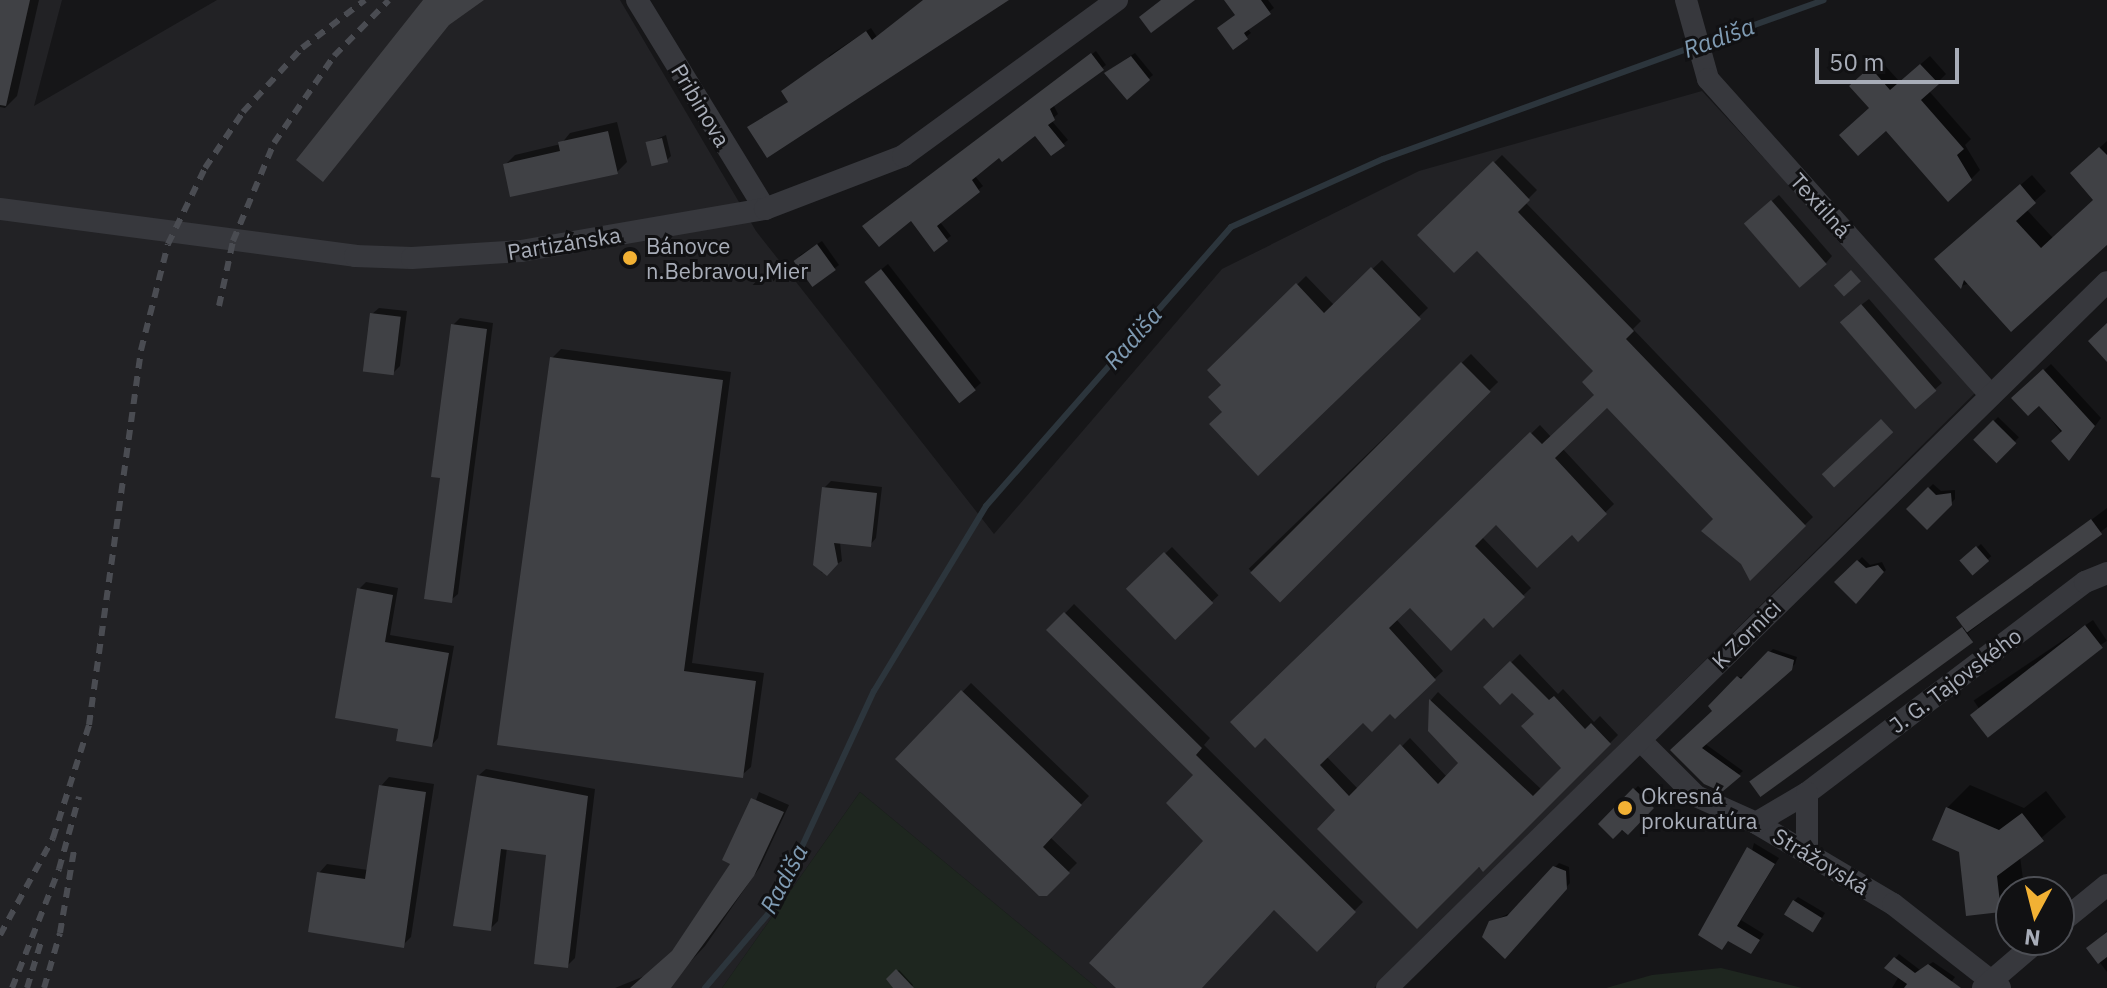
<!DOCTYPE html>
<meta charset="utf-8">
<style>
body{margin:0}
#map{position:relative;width:2107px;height:988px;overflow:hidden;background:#161618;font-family:"IBM Plex Sans",sans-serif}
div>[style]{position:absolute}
.built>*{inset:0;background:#222225}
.green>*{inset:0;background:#1e261f}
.shadow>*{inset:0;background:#0007;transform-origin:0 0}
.stream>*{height:6px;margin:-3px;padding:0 3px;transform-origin:3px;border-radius:3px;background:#2c353c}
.building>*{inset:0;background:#404145;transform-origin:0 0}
.minor>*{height:22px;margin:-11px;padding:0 11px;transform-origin:11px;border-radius:11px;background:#37383d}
.rail>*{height:6px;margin-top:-3px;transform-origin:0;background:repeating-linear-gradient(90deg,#4a4c52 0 10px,transparent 0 18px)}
.dots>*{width:22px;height:22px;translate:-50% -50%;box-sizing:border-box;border:4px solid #111113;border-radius:50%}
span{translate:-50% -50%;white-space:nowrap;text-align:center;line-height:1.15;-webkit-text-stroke:6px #111113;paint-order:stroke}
.street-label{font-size:22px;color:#a8adb8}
.poi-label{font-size:22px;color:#a8adb8}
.left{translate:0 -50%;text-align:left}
.water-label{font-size:24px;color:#7f9bb3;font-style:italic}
.north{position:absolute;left:1995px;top:876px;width:80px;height:80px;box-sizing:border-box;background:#111113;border:2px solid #4d4f55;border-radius:50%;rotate:187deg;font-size:22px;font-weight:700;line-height:32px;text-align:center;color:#a8adb8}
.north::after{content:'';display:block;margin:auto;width:28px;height:36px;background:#f2b134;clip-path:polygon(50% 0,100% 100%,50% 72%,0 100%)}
.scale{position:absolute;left:1815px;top:48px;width:144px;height:36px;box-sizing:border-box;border:4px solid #a8adb8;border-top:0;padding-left:10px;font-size:24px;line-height:28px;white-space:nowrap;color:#a8adb8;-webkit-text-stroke:6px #111113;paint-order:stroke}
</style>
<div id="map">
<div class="built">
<i style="clip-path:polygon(0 0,62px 0,34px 106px,217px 0,620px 0,756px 231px,994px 534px,1222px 269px,1419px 171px,1702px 91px,1978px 390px,1374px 988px,1097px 988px,860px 792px,722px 988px,0 988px)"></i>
</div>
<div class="green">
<i style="clip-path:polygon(860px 792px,1097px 988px,722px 988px)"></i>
<i style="clip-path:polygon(1721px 968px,1802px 988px,1606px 988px,1652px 975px)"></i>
</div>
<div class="shadow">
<i style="clip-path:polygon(0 0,39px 0,17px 96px,5px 108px,0 107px)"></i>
<i style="clip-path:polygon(924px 0,1005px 0,768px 156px,755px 123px,790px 101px,830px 55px,871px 28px,877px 37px)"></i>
<i style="clip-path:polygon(1227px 0,1268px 0,1274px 8px,1247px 28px,1251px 33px,1233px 47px,1237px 14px)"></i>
<i style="clip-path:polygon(1096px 51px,1106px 65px,1053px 104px,1058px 114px,1051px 120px,1068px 140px,1051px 154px,1036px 134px,999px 156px,975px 176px,983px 186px,940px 222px,951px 236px,947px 239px,911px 218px,869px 222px)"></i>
<i style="clip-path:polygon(1135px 53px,1153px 75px,1127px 97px,1111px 69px)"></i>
<i style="clip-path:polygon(1930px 56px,1946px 74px,1929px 91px,1971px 139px,1965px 145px,1980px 170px,1971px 179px,1871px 108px,1861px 77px,1880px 60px,1900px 82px)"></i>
<i style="clip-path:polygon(617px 122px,627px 162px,617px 172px,505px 165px,515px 155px,561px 144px,570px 133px)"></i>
<i style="clip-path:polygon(666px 135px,671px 156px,667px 160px,647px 143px)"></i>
<i style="clip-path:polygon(2107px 141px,2107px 242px,1961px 286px,1948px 248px,2032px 175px,2046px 191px,2026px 209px,2053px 238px,2095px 200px,2084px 162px)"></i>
<i style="clip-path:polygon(1502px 155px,1537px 190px,1525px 202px,1641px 321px,1633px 329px,1813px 517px,1750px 578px,1716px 519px,1607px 405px,1562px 448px,1614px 504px,1578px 539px,1572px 532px,1496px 522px,1481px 536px,1531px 588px,1493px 625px,1484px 615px,1410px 605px,1396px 619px,1443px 671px,1395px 716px,1390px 711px,1363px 720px,1326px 756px,1359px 790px,1410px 738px,1447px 777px,1461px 763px,1430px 730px,1431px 700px,1438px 692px,1542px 790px,1564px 768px,1537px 714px,1512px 690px,1486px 687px,1520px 654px,1558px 694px,1563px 689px,1594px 722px,1600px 716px,1618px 735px,1484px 870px,1338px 810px,1265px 735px,1233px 722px,1540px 425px,1552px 438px,1596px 394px,1596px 371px,1477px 248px,1420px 235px)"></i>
<i style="clip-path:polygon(1779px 195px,1832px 256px,1826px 263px,1753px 217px)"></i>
<i style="clip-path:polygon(822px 241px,839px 265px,813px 284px,799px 256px)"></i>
<i style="clip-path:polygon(1382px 260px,1428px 308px,1258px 473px,1225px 411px,1223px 385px,1210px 370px,1306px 276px,1334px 305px)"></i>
<i style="clip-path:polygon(888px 264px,981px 383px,959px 402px,873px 276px)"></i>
<i style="clip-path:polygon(1869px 299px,1942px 383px,1915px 407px,1848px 315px)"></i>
<i style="clip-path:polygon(379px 308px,407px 311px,400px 366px,393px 373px,372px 314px)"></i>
<i style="clip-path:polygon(460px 318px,493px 323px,458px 594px,451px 600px,442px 476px,453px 325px)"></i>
<i style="clip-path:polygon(561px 349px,731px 372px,692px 663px,764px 673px,751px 767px,742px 775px,500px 743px,552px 358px)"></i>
<i style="left:1471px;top:354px;width:39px;height:309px;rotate:46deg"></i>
<i style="clip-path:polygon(2051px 364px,2101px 418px,2076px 452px,2039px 404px,2014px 398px)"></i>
<i style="left:1998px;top:417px;width:29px;height:32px;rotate:44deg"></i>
<i style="clip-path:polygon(831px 481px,882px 487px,876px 538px,870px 545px,840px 542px,842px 561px,822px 573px,815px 564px,824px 488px)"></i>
<i style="clip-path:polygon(1933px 484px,1941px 491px,1955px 490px,1955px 499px,1927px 528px,1908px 509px)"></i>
<i style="clip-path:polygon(2107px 508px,2107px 527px,1968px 633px,1972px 641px,1757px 785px,1964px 627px,1961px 618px)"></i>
<i style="left:1981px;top:544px;width:16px;height:25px;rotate:50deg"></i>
<i style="left:1172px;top:547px;width:67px;height:60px;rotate:46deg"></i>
<i style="clip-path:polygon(1862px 557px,1870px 565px,1882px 562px,1886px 570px,1856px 601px,1837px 582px)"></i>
<i style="clip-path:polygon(366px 582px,398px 588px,390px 635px,454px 646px,438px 738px,432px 745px,400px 727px,359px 589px)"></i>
<i style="clip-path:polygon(1074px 604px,1210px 738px,1204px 745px,1363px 902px,1317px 949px,1275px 908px,1200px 988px,1136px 988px,1206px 841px,1196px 775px,1049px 630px)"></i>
<i style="left:2093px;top:620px;width:25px;height:144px;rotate:56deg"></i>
<i style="clip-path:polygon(1773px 649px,1797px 657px,1795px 664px,1704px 743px,1743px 771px,1722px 790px,1673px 750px,1715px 711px,1739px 677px,1745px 677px)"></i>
<i style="clip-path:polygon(971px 683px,1089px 796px,1050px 837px,1077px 863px,1046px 894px,898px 759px)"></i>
<i style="clip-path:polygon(486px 769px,595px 789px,575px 958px,567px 966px,548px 853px,507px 848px,498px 921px,490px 929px,478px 776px)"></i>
<i style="clip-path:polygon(389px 777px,434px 784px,411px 937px,403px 945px,319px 873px,327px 864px,368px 870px,381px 786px)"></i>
<i style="clip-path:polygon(1970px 785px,2024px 808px,2046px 791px,2066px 817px,2020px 856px,2024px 887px,2011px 892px,2001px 910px,1961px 850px,1947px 808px)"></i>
<i style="clip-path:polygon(1638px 786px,1656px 803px,1628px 833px,1600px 824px)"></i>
<i style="clip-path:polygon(759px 792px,789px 805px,760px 867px,705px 946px,666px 988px,615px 988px,647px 975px,674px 950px,733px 863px)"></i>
<i style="clip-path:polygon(1754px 843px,1779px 858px,1741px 920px,1764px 934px,1751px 952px,1729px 939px)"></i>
<i style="clip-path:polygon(1559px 863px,1569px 867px,1570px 883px,1505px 956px,1491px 922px,1512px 912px)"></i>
<i style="clip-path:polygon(1798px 897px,1825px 913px,1817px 926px,1794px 901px)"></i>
<i style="clip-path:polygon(2107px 931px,2107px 972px,2089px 948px)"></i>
<i style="clip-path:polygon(1899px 954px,1920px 970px,1933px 962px,1955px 977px,1947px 988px,1892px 988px,1898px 978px,1886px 969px)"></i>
<i style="clip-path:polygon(899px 970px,913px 985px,910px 988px,896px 988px,888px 979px)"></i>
</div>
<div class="stream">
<i style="left:1704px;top:43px;width:127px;rotate:-19.7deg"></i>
<i style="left:705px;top:988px;width:106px;rotate:-49.6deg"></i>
<i style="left:774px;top:907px;width:238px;rotate:-65.2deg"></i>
<i style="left:874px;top:691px;width:216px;rotate:-58.8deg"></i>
<i style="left:986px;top:506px;width:371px;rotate:-48.7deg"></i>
<i style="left:1231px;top:227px;width:167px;rotate:-24.1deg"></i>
<i style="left:1383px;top:159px;width:330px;rotate:-19.9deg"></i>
</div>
<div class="building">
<i style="clip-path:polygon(0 0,30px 0,6px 106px,0 105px)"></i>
<i style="clip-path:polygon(423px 0,484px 0,449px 25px,323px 182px,296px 160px)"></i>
<i style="clip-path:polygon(923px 0,1009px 0,767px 158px,747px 127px,788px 102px,781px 91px,866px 31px,872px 40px)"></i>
<i style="clip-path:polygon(1161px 0,1195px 0,1151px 33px,1139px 17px)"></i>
<i style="clip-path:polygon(1224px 0,1261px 0,1271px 14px,1244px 33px,1248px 39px,1233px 50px,1217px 28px,1235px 15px)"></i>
<i style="clip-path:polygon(1091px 53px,1104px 70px,1050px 109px,1055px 120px,1048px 125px,1065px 146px,1051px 156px,1035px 136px,1002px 162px,999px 158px,972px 180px,980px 192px,937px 226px,948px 241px,934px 252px,911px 221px,879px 247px,862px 226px)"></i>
<i style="clip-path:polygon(1131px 56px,1150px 80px,1127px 100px,1104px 73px)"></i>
<i style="clip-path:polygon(1920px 64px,1939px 84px,1921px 100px,1964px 149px,1957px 155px,1972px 180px,1948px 202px,1886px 131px,1858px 156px,1839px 135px,1869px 108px,1849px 86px,1870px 67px,1890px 90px)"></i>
<i style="clip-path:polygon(608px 131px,618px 174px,510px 197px,503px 164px,560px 151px,558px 142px)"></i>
<i style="left:662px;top:138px;width:25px;height:17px;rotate:76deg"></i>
<i style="clip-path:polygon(2099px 147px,2107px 155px,2107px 245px,2011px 332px,1964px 280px,1961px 289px,1934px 259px,2020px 184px,2036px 203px,2016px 221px,2041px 248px,2093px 200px,2070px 173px)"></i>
<i style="clip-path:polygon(1493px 161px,1530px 200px,1518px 212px,1634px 331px,1626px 339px,1806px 526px,1750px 581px,1741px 564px,1701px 531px,1713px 519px,1607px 408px,1555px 458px,1607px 514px,1578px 542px,1572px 535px,1537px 568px,1496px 525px,1475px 546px,1525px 597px,1493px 628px,1484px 618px,1451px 651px,1410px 608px,1389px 628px,1436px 680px,1395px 719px,1390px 714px,1372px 732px,1363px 723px,1320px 765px,1349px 796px,1400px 744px,1438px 784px,1458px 763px,1428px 731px,1429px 699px,1533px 796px,1561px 768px,1521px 726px,1534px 714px,1512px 693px,1500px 705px,1483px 687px,1510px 661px,1549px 700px,1554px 696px,1585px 729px,1591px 723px,1611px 744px,1483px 872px,1479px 867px,1417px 929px,1317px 829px,1335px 810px,1265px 738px,1255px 748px,1230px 722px,1530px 432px,1542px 444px,1594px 395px,1582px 382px,1593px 371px,1477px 251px,1454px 273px,1417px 235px)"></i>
<i style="left:1771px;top:200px;width:85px;height:36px;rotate:49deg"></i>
<i style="left:817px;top:244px;width:32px;height:29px;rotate:54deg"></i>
<i style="clip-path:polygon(1371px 267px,1421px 319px,1258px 476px,1209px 424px,1222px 412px,1208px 397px,1221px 385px,1207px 370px,1296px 283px,1324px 313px)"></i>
<i style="left:881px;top:269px;width:154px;height:21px;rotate:52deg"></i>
<i style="left:1851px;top:270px;width:15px;height:23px;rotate:48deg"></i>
<i style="left:1861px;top:304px;width:115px;height:28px;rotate:49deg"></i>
<i style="left:370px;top:313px;width:31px;height:59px;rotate:7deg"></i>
<i style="clip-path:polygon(2107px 323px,2107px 362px,2088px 341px)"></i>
<i style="clip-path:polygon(451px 324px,487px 329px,452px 603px,424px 599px,440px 478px,431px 477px)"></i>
<i style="clip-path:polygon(550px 357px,723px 380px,684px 671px,756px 681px,743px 778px,497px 745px)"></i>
<i style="left:1461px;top:362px;width:42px;height:298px;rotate:45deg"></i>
<i style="clip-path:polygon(2043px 369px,2095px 426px,2069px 461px,2051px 441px,2062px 431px,2039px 406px,2028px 416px,2011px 398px)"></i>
<i style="left:1881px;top:419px;width:18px;height:81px;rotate:47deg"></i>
<i style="left:1993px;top:420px;width:33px;height:28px;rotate:45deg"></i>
<i style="clip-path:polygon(822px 487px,877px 493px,871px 547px,834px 543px,838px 564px,827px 576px,813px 565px)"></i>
<i style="clip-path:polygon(1928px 487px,1936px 495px,1951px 493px,1952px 505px,1927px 530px,1906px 509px)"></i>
<i style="left:2091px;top:519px;width:19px;height:167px;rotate:54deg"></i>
<i style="left:1976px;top:546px;width:20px;height:22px;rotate:49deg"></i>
<i style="left:1164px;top:552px;width:71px;height:53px;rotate:46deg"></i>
<i style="clip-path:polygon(1857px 560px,1866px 568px,1878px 565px,1884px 572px,1856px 604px,1834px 582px)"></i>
<i style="clip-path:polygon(357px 588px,393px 595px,385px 642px,449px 653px,432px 747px,396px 741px,398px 729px,335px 718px)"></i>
<i style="clip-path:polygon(1064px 612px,1202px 748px,1196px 755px,1356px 912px,1317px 952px,1274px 910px,1202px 988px,1116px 988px,1089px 963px,1203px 841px,1166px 803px,1193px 775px,1046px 630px)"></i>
<i style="left:2085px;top:625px;width:29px;height:146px;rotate:52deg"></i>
<i style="left:1962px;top:627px;width:19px;height:263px;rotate:54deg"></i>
<i style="clip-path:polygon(1768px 651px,1794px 660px,1792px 670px,1702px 748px,1741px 776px,1722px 792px,1704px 784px,1670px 750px,1712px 711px,1708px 706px,1737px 676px,1741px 679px)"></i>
<i style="clip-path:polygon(961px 690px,1082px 805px,1043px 847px,1070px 873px,1047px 896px,1039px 896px,895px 759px)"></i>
<i style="clip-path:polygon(477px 775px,588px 796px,568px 968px,534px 964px,546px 855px,501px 849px,491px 931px,453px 926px)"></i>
<i style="clip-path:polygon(379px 785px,426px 792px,404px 948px,308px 932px,317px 872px,365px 879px)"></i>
<i style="clip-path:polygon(1633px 788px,1654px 808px,1628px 835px,1622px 830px,1613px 839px,1598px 824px)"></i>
<i style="clip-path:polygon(751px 798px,784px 812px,754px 876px,671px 988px,630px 988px,672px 951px,730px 864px,722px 860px)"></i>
<i style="clip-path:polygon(1946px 807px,1999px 830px,2022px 813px,2044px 841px,1997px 876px,2001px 912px,1966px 916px,1959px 852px,1932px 840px)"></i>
<i style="clip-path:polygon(1747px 847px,1775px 864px,1737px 926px,1760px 940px,1751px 954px,1728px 941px,1722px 950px,1698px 935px)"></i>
<i style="clip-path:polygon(1553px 866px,1566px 871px,1567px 889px,1505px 959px,1482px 937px,1489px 921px,1507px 916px)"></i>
<i style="left:1793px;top:900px;width:34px;height:17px;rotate:32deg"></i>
<i style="clip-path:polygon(2107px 932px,2107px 957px,2098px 964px,2086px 948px)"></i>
<i style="clip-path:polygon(1894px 957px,1915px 973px,1928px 964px,1961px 988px,1904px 988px,1907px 984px,1884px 968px)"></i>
<i style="clip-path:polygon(896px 969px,914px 988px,893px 988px,886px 979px)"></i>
</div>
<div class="minor">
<i style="left:637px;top:0;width:245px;rotate:58.5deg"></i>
<i style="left:1686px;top:0;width:82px;rotate:74.4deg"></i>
<i style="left:1708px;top:79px;width:421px;rotate:48.2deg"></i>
<i style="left:0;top:209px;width:358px;rotate:7.5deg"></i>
<i style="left:355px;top:256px;width:57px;rotate:2deg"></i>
<i style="left:412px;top:258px;width:109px;rotate:-3.7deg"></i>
<i style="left:521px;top:251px;width:248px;rotate:-9.8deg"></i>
<i style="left:765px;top:209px;width:148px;rotate:-21deg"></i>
<i style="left:903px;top:156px;width:265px;rotate:-36.1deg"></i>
<i style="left:1640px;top:740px;width:79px;rotate:45deg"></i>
<i style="left:1696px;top:796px;width:66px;rotate:24.2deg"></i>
<i style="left:1756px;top:823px;width:159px;rotate:30.6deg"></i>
<i style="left:1893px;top:904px;width:136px;rotate:38.1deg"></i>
<i style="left:1756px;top:823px;width:59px;rotate:-30.5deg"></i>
<i style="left:1807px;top:793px;width:349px;rotate:-37.2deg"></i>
<i style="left:2085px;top:582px;width:24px;rotate:-22deg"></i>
<i style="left:1807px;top:852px;width:59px;rotate:-90deg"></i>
<i style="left:2059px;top:924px;width:62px;rotate:-39.1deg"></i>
<i style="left:1387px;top:988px;width:1008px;rotate:-44.44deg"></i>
<i style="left:1983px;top:988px;width:74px;rotate:-40.6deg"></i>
</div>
<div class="rail">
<i style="left:219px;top:306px;width:66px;rotate:-77.8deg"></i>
<i style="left:233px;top:241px;width:106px;rotate:-67.3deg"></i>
<i style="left:274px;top:143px;width:106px;rotate:-55.4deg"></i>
<i style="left:334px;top:56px;width:78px;rotate:-45.5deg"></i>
<i style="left:0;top:935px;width:111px;rotate:-61.3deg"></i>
<i style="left:53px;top:838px;width:119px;rotate:-72.3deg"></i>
<i style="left:89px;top:725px;width:379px;rotate:-82.1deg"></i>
<i style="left:141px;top:350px;width:109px;rotate:-75.7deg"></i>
<i style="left:168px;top:244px;width:85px;rotate:-64deg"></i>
<i style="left:205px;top:168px;width:68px;rotate:-55.8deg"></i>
<i style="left:243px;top:112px;width:87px;rotate:-47.3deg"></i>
<i style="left:302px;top:48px;width:79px;rotate:-37.3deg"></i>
<i style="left:12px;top:988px;width:128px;rotate:-68.4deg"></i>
<i style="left:59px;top:869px;width:75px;rotate:-74.5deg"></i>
<i style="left:27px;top:988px;width:48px;rotate:-73.1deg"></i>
<i style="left:44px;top:988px;width:57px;rotate:-73.8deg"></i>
<i style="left:60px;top:933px;width:84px;rotate:-80.4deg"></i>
</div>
<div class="dots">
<i style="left:630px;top:258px;background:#f2b134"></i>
<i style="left:1625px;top:808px;background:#f2b134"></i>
</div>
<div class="street-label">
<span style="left:701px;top:105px;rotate:59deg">Pribinova</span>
<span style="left:1821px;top:205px;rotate:48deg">Textilná</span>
<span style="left:564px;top:243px;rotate:-9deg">Partizánska</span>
<span style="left:1746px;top:634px;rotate:-45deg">K Zornici</span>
<span style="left:1955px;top:680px;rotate:-37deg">J. G. Tajovského</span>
<span style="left:1821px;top:861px;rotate:31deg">Strážovská</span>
</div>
<div class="poi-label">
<span class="left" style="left:646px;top:258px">Bánovce<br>n.Bebravou,Mier</span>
<span class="left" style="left:1641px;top:808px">Okresná<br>prokuratúra</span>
</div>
<div class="water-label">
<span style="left:1719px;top:38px;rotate:-20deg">Radiša</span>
<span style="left:1133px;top:338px;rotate:-49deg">Radiša</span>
<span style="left:784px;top:879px;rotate:-62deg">Radiša</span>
</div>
<div class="north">N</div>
<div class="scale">50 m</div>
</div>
